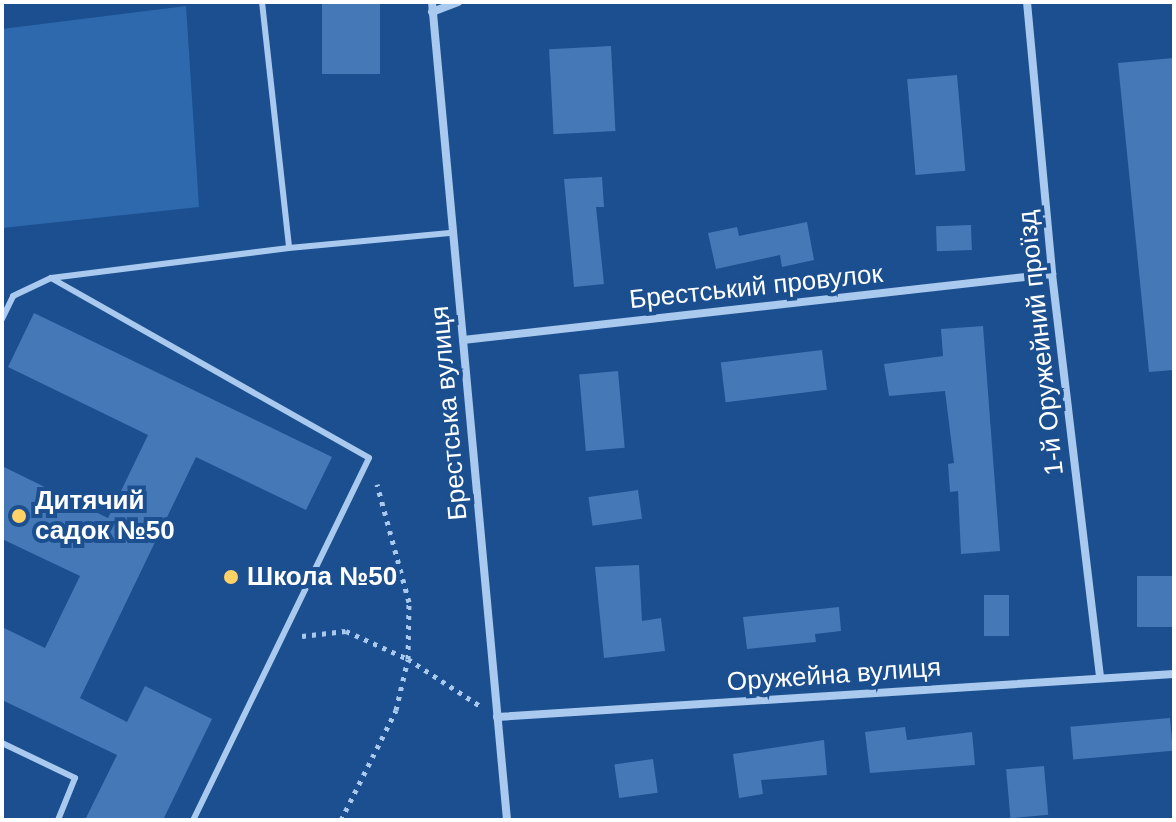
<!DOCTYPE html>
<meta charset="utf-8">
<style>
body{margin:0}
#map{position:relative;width:1176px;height:822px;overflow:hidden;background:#1b4f8f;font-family:Helvetica,sans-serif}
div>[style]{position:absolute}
.green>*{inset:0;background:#2e69ad}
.building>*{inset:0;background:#4478b7;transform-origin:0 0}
.path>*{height:5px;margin-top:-2.5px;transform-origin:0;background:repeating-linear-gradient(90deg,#a9c9ee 0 4px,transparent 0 10px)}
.service>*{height:6px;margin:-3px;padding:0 3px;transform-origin:3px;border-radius:3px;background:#a9c9ee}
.minor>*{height:8px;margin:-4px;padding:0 4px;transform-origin:4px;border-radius:4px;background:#a9c9ee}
.dots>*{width:22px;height:22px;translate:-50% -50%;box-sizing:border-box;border:4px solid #1b4f8f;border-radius:50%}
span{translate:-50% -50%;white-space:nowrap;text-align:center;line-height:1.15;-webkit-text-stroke:8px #1b4f8f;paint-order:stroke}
.street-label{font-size:26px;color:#fff}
.poi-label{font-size:26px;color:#fff;font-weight:700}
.left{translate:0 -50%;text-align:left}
.frame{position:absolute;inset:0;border:4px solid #fff;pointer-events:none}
</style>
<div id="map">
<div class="green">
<i style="clip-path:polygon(186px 6px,199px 207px,2px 228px,2px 29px)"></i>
</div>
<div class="building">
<i style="left:322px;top:2px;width:58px;height:72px"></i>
<i style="left:611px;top:46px;width:85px;height:62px;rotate:87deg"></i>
<i style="clip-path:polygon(1174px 58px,1174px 370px,1149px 372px,1118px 63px)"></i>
<i style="left:957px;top:75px;width:96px;height:50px;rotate:85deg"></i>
<i style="clip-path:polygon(602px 177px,604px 207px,596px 207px,604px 284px,574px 287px,564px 179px)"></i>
<i style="clip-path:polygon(807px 222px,814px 260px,782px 267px,780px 255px,716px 269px,708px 233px,737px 227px,739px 236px)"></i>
<i style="left:971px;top:225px;width:25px;height:35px;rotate:88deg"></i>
<i style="clip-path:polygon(34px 313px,332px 457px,306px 510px,196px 457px,80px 698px,127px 722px,145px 686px,212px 719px,163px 820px,85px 820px,117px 755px,2px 700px,2px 627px,45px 648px,80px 576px,2px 539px,2px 466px,108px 518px,148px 435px,8px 367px)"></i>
<i style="clip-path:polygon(983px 326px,1000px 551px,961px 554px,958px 491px,950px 492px,948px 464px,954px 463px,945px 391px,889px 396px,884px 364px,943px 356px,941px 329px)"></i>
<i style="left:822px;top:350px;width:40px;height:102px;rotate:83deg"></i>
<i style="left:618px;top:371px;width:77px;height:39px;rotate:85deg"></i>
<i style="left:638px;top:490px;width:29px;height:50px;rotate:82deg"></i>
<i style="clip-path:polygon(639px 565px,642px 621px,661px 618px,665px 651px,604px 658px,595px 567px)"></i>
<i style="left:1174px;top:576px;width:51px;height:37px;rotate:90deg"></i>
<i style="left:1009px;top:595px;width:41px;height:25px;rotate:90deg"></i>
<i style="clip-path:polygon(839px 607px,841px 631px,815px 634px,816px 642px,747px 649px,743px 617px)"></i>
<i style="left:1170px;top:718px;width:33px;height:100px;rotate:85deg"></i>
<i style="clip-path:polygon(905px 727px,907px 740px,972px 732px,975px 765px,870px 773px,865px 732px)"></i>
<i style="clip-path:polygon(824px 740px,827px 775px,761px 780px,763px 794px,739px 798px,733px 754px)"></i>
<i style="left:653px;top:759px;width:34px;height:39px;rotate:82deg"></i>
<i style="left:1044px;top:766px;width:49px;height:38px;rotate:85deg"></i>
</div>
<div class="path">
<i style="left:302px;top:636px;width:44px;rotate:-6.5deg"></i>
<i style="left:346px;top:631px;width:68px;rotate:24.3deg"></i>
<i style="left:408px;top:659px;width:86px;rotate:33.1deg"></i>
<i style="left:341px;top:820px;width:123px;rotate:-63.4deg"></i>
<i style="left:396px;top:710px;width:52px;rotate:-76.8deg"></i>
<i style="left:408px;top:659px;width:57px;rotate:-89deg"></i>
<i style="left:409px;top:602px;width:122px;rotate:-105.2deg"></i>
</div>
<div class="service">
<i style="left:262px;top:2px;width:247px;rotate:83.7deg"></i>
<i style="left:289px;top:248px;width:164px;rotate:-5.3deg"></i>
<i style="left:51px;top:278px;width:365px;rotate:29.5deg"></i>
<i style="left:369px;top:458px;width:403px;rotate:115.9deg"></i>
<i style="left:2px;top:319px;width:25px;rotate:-64deg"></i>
<i style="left:13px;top:296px;width:42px;rotate:-25.3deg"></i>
<i style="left:51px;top:278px;width:240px;rotate:-7.2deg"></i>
<i style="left:2px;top:743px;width:81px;rotate:25.6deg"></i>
<i style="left:75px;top:778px;width:45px;rotate:112deg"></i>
</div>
<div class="minor">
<i style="left:432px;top:2px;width:821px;rotate:84.76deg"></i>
<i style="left:1027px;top:2px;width:273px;rotate:84.7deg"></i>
<i style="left:1052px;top:274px;width:407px;rotate:83.2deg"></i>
<i style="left:432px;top:12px;width:28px;rotate:-21deg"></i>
<i style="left:463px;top:340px;width:593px;rotate:-6.39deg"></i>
<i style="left:497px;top:717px;width:678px;rotate:-3.63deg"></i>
</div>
<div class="dots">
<i style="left:19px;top:516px;background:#ffd166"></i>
<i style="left:231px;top:577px;background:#ffd166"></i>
</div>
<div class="street-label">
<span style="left:756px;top:287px;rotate:-6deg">Брестський провулок</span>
<span style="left:1041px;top:343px;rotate:-96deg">1-й Оружейний проїзд</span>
<span style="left:449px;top:413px;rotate:-95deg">Брестська вулиця</span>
<span style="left:834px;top:675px;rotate:-4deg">Оружейна вулиця</span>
</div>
<div class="poi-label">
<span class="left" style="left:35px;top:516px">Дитячий<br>садок №50</span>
<span class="left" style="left:247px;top:577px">Школа №50</span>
</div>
<div class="frame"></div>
</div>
